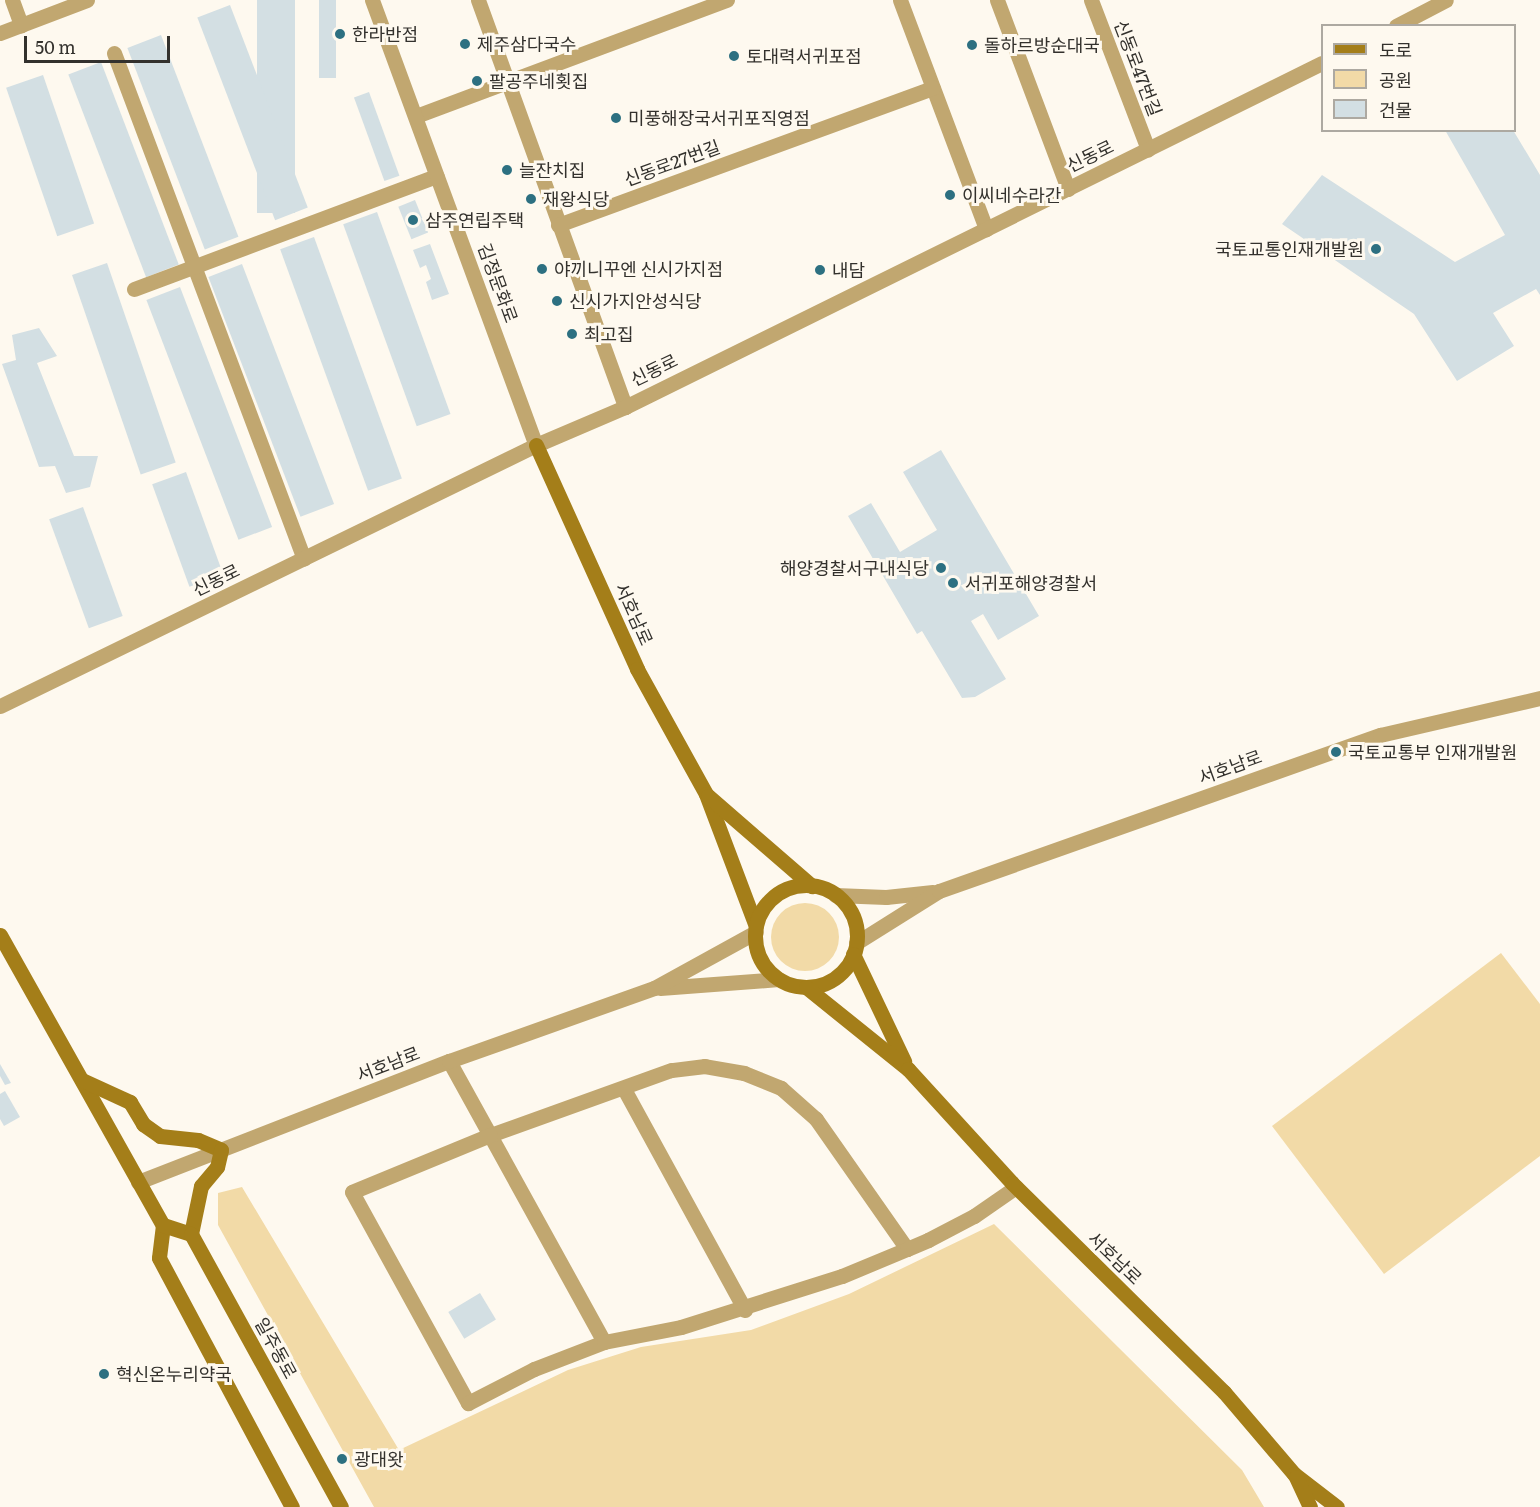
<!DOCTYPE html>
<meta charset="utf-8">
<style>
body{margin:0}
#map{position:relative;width:1540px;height:1507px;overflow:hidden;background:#fef9ef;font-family:Literata,"Noto Sans KR",serif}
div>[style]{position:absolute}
.green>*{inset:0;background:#f2daa7}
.round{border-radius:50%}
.building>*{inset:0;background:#d3dfe3;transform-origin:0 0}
.minor>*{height:15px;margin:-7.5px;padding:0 7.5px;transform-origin:7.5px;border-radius:7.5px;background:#c1a770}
.tertiary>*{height:15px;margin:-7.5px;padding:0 7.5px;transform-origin:7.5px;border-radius:7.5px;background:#c1a770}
.secondary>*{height:15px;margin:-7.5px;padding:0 7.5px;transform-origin:7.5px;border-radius:7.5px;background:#a47e19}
.secondary>.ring{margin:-7.5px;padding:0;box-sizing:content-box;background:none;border:15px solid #a47e19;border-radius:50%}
.dots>*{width:16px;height:16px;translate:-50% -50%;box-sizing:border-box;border:3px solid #fef9ef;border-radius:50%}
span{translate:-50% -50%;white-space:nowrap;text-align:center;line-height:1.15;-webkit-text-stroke:6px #fef9ef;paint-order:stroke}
.poi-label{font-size:18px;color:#33312d}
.left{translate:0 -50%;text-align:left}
.right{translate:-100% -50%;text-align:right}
.street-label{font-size:18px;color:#33312d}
.legend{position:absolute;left:1321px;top:24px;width:195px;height:108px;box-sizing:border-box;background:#fef9ef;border:2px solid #ada9a1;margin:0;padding:8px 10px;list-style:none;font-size:18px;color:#33312d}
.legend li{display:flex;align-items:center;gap:12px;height:30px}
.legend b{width:30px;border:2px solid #ada9a1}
.scale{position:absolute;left:24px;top:36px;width:146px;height:27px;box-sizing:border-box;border:3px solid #33312d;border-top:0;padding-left:8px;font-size:18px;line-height:21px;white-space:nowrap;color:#33312d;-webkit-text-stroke:4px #fef9ef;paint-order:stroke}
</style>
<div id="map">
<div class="green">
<i class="round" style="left:771px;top:903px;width:68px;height:68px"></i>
<i style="clip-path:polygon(1501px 953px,1540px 1004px,1540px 1156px,1384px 1274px,1272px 1126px)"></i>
<i style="clip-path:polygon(242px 1187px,399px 1450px,568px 1370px,641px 1347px,751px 1330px,849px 1294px,994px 1224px,1242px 1470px,1264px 1507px,374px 1507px,218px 1225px,218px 1193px)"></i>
</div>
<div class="building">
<i style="left:257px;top:0;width:38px;height:213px"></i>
<i style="left:319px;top:0;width:17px;height:78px"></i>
<i style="left:230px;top:5px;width:217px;height:35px;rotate:69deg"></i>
<i style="left:161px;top:35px;width:216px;height:36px;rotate:69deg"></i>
<i style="left:101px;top:62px;width:217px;height:35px;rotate:69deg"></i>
<i style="left:43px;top:75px;width:157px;height:39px;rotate:71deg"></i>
<i style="left:369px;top:92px;width:89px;height:16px;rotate:70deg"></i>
<i style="clip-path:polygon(1445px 130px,1513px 130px,1540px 175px,1540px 295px,1536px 289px,1493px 313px,1514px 346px,1457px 381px,1414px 314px,1282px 224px,1322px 175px,1455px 262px,1505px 235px)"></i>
<i style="left:415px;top:200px;width:35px;height:18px;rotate:68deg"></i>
<i style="left:377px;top:212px;width:215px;height:36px;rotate:70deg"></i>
<i style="left:314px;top:237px;width:257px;height:36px;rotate:70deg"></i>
<i style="clip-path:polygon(430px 244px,449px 294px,432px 300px,426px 282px,431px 279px,426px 265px,420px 268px,413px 250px)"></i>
<i style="left:107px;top:263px;width:211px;height:37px;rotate:71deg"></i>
<i style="left:242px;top:264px;width:257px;height:36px;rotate:69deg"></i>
<i style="left:180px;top:287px;width:257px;height:36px;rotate:69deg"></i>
<i style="clip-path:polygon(39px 328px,57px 356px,37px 363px,74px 456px,98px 456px,90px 487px,66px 493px,55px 466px,39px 467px,2px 364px,16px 360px,12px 335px)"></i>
<i style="clip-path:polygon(941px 450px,1039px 616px,998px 640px,983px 614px,971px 621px,1006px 679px,975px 697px,962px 698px,922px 631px,917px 634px,848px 516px,871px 503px,900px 552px,937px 530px,903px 472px)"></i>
<i style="left:186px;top:472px;width:109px;height:36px;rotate:70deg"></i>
<i style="left:83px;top:507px;width:116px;height:36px;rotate:70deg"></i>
<i style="clip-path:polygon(0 1064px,11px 1083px,5px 1085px,0 1076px)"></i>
<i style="clip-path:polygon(5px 1091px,20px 1117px,4px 1126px,0 1119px,0 1094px)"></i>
<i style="left:480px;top:1293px;width:31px;height:37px;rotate:59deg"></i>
</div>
<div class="minor">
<i style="left:12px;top:0;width:27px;rotate:70deg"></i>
<i style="left:478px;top:0;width:433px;rotate:70.1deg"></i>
<i style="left:900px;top:0;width:245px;rotate:69.4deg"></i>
<i style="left:997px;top:0;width:202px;rotate:69.4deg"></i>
<i style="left:1091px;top:0;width:160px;rotate:69.1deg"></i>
<i style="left:114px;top:53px;width:540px;rotate:69.42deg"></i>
<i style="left:416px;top:116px;width:332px;rotate:-20.5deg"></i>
<i style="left:558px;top:225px;width:399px;rotate:-20.1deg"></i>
<i style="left:134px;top:289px;width:323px;rotate:-20.5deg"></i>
<i style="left:0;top:706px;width:596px;rotate:-25.96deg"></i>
<i style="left:449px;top:1061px;width:321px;rotate:61.1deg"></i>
<i style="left:624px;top:1089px;width:252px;rotate:61.3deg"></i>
<i style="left:907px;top:1249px;width:159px;rotate:-125deg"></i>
<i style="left:816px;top:1119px;width:47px;rotate:-138.5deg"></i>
<i style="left:781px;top:1088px;width:40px;rotate:-158deg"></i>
<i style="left:744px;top:1073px;width:40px;rotate:-170deg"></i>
<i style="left:705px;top:1066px;width:34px;rotate:173deg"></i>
<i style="left:671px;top:1070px;width:192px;rotate:160.2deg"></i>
<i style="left:490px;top:1135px;width:149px;rotate:157.6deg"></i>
<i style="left:352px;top:1192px;width:241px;rotate:61.2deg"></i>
<i style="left:468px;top:1403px;width:74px;rotate:-27.3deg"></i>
<i style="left:534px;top:1369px;width:75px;rotate:-21.1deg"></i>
<i style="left:604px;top:1342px;width:78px;rotate:-11deg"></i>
<i style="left:681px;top:1327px;width:169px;rotate:-17.6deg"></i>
<i style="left:842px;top:1276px;width:70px;rotate:-22.6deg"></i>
<i style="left:907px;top:1249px;width:23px;rotate:-23deg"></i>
<i style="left:928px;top:1240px;width:52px;rotate:-27.6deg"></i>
<i style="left:974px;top:1216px;width:51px;rotate:-34.6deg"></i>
</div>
<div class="tertiary">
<i style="left:372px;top:0;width:474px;rotate:69.8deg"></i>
<i style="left:536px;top:445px;width:97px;rotate:-23.1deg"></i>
<i style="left:625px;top:407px;width:777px;rotate:-26.27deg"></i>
<i style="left:1396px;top:26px;width:56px;rotate:-27.5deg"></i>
<i style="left:0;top:33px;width:93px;rotate:-20.8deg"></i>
<i style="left:835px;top:895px;width:51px;rotate:2.2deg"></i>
<i style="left:886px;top:897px;width:47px;rotate:-6.1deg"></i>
<i style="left:856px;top:943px;width:98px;rotate:-32.1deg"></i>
<i style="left:939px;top:891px;width:468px;rotate:-19.5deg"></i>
<i style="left:1380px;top:735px;width:164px;rotate:-13deg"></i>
<i style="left:660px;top:988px;width:119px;rotate:-4.3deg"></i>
<i style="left:138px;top:1182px;width:334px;rotate:-21.3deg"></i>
<i style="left:449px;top:1061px;width:218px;rotate:-19.6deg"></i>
<i style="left:654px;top:988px;width:116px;rotate:-28.8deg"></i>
</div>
<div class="secondary">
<i style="left:536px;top:445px;width:246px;rotate:65.7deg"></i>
<i style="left:637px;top:669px;width:143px;rotate:61.1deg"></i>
<i style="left:706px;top:794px;width:141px;rotate:69.3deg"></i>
<i style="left:708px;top:796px;width:138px;rotate:40.9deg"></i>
<i class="ring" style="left:755px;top:885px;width:87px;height:87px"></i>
<i style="left:0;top:935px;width:333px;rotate:60.7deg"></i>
<i style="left:163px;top:1225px;width:33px;rotate:97deg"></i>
<i style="left:159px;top:1258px;width:282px;rotate:61.9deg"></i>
<i style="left:853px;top:954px;width:119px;rotate:64.5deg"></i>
<i style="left:806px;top:987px;width:131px;rotate:38.8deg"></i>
<i style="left:908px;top:1069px;width:154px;rotate:47.6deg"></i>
<i style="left:1012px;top:1183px;width:298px;rotate:44.6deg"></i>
<i style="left:1224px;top:1392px;width:108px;rotate:49.5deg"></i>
<i style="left:1294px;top:1474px;width:54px;rotate:37.5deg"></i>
<i style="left:82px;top:1080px;width:53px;rotate:24.6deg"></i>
<i style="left:130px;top:1102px;width:26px;rotate:59deg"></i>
<i style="left:143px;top:1124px;width:21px;rotate:35deg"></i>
<i style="left:160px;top:1136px;width:38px;rotate:6deg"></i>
<i style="left:198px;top:1140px;width:25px;rotate:23deg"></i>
<i style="left:221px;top:1150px;width:17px;rotate:103deg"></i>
<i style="left:217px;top:1167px;width:25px;rotate:130deg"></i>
<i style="left:201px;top:1186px;width:49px;rotate:101.8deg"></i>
<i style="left:163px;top:1225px;width:29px;rotate:18deg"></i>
<i style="left:191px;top:1234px;width:311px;rotate:61.2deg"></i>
<i style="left:1296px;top:1477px;width:33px;rotate:65deg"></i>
</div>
<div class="dots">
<i style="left:340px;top:34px;background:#2d7081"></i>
<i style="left:465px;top:44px;background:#2d7081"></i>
<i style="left:972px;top:45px;background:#2d7081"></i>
<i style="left:734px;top:56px;background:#2d7081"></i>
<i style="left:477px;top:81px;background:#2d7081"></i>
<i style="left:616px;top:118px;background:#2d7081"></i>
<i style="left:507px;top:170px;background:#2d7081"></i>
<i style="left:950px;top:195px;background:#2d7081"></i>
<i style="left:531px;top:199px;background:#2d7081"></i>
<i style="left:413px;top:220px;background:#2d7081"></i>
<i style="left:1376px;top:249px;background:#2d7081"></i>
<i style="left:542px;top:269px;background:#2d7081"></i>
<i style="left:820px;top:270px;background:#2d7081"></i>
<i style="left:557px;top:301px;background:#2d7081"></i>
<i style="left:572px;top:334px;background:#2d7081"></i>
<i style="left:941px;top:568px;background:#2d7081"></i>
<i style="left:953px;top:583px;background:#2d7081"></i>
<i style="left:1336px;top:752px;background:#2d7081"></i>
<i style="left:104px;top:1374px;background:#2d7081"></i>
<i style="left:342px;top:1459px;background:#2d7081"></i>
</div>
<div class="poi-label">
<span class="left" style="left:352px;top:34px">한라반점</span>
<span class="left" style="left:477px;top:44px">제주삼다국수</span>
<span class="left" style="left:984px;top:45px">돌하르방순대국</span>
<span class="left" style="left:746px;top:56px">토대력서귀포점</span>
<span class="left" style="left:489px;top:81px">팔공주네횟집</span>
<span class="left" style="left:628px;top:118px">미풍해장국서귀포직영점</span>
<span class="left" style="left:519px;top:170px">늘잔치집</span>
<span class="left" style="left:962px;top:195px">이씨네수라간</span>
<span class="left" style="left:543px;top:199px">재왕식당</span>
<span class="left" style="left:425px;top:220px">삼주연립주택</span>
<span class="right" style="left:1364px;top:249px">국토교통인재개발원</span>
<span class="left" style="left:554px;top:269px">야끼니꾸엔 신시가지점</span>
<span class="left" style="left:832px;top:270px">내담</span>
<span class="left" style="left:569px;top:301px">신시가지안성식당</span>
<span class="left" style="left:584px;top:334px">최고집</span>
<span class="right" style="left:929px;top:568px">해양경찰서구내식당</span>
<span class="left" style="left:965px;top:583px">서귀포해양경찰서</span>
<span class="left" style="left:1348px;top:752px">국토교통부 인재개발원</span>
<span class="left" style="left:116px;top:1374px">혁신온누리약국</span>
<span class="left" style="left:354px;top:1459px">광대왓</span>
</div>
<div class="street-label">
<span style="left:1138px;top:68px;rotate:69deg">신동로47번길</span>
<span style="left:1090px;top:156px;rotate:-26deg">신동로</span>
<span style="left:672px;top:163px;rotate:-20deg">신동로27번길</span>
<span style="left:498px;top:283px;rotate:70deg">김정문화로</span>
<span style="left:654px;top:370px;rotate:-26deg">신동로</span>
<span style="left:216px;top:580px;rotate:-26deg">신동로</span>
<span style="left:634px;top:614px;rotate:66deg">서호남로</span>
<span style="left:1230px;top:767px;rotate:-20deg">서호남로</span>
<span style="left:388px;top:1064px;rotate:-21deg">서호남로</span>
<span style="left:1115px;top:1258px;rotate:44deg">서호남로</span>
<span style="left:276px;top:1348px;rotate:61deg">일주동로</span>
</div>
<ul class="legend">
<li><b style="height:8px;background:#a47e19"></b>도로</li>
<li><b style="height:16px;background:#f2daa7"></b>공원</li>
<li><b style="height:16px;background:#d3dfe3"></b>건물</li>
</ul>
<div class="scale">50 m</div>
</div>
